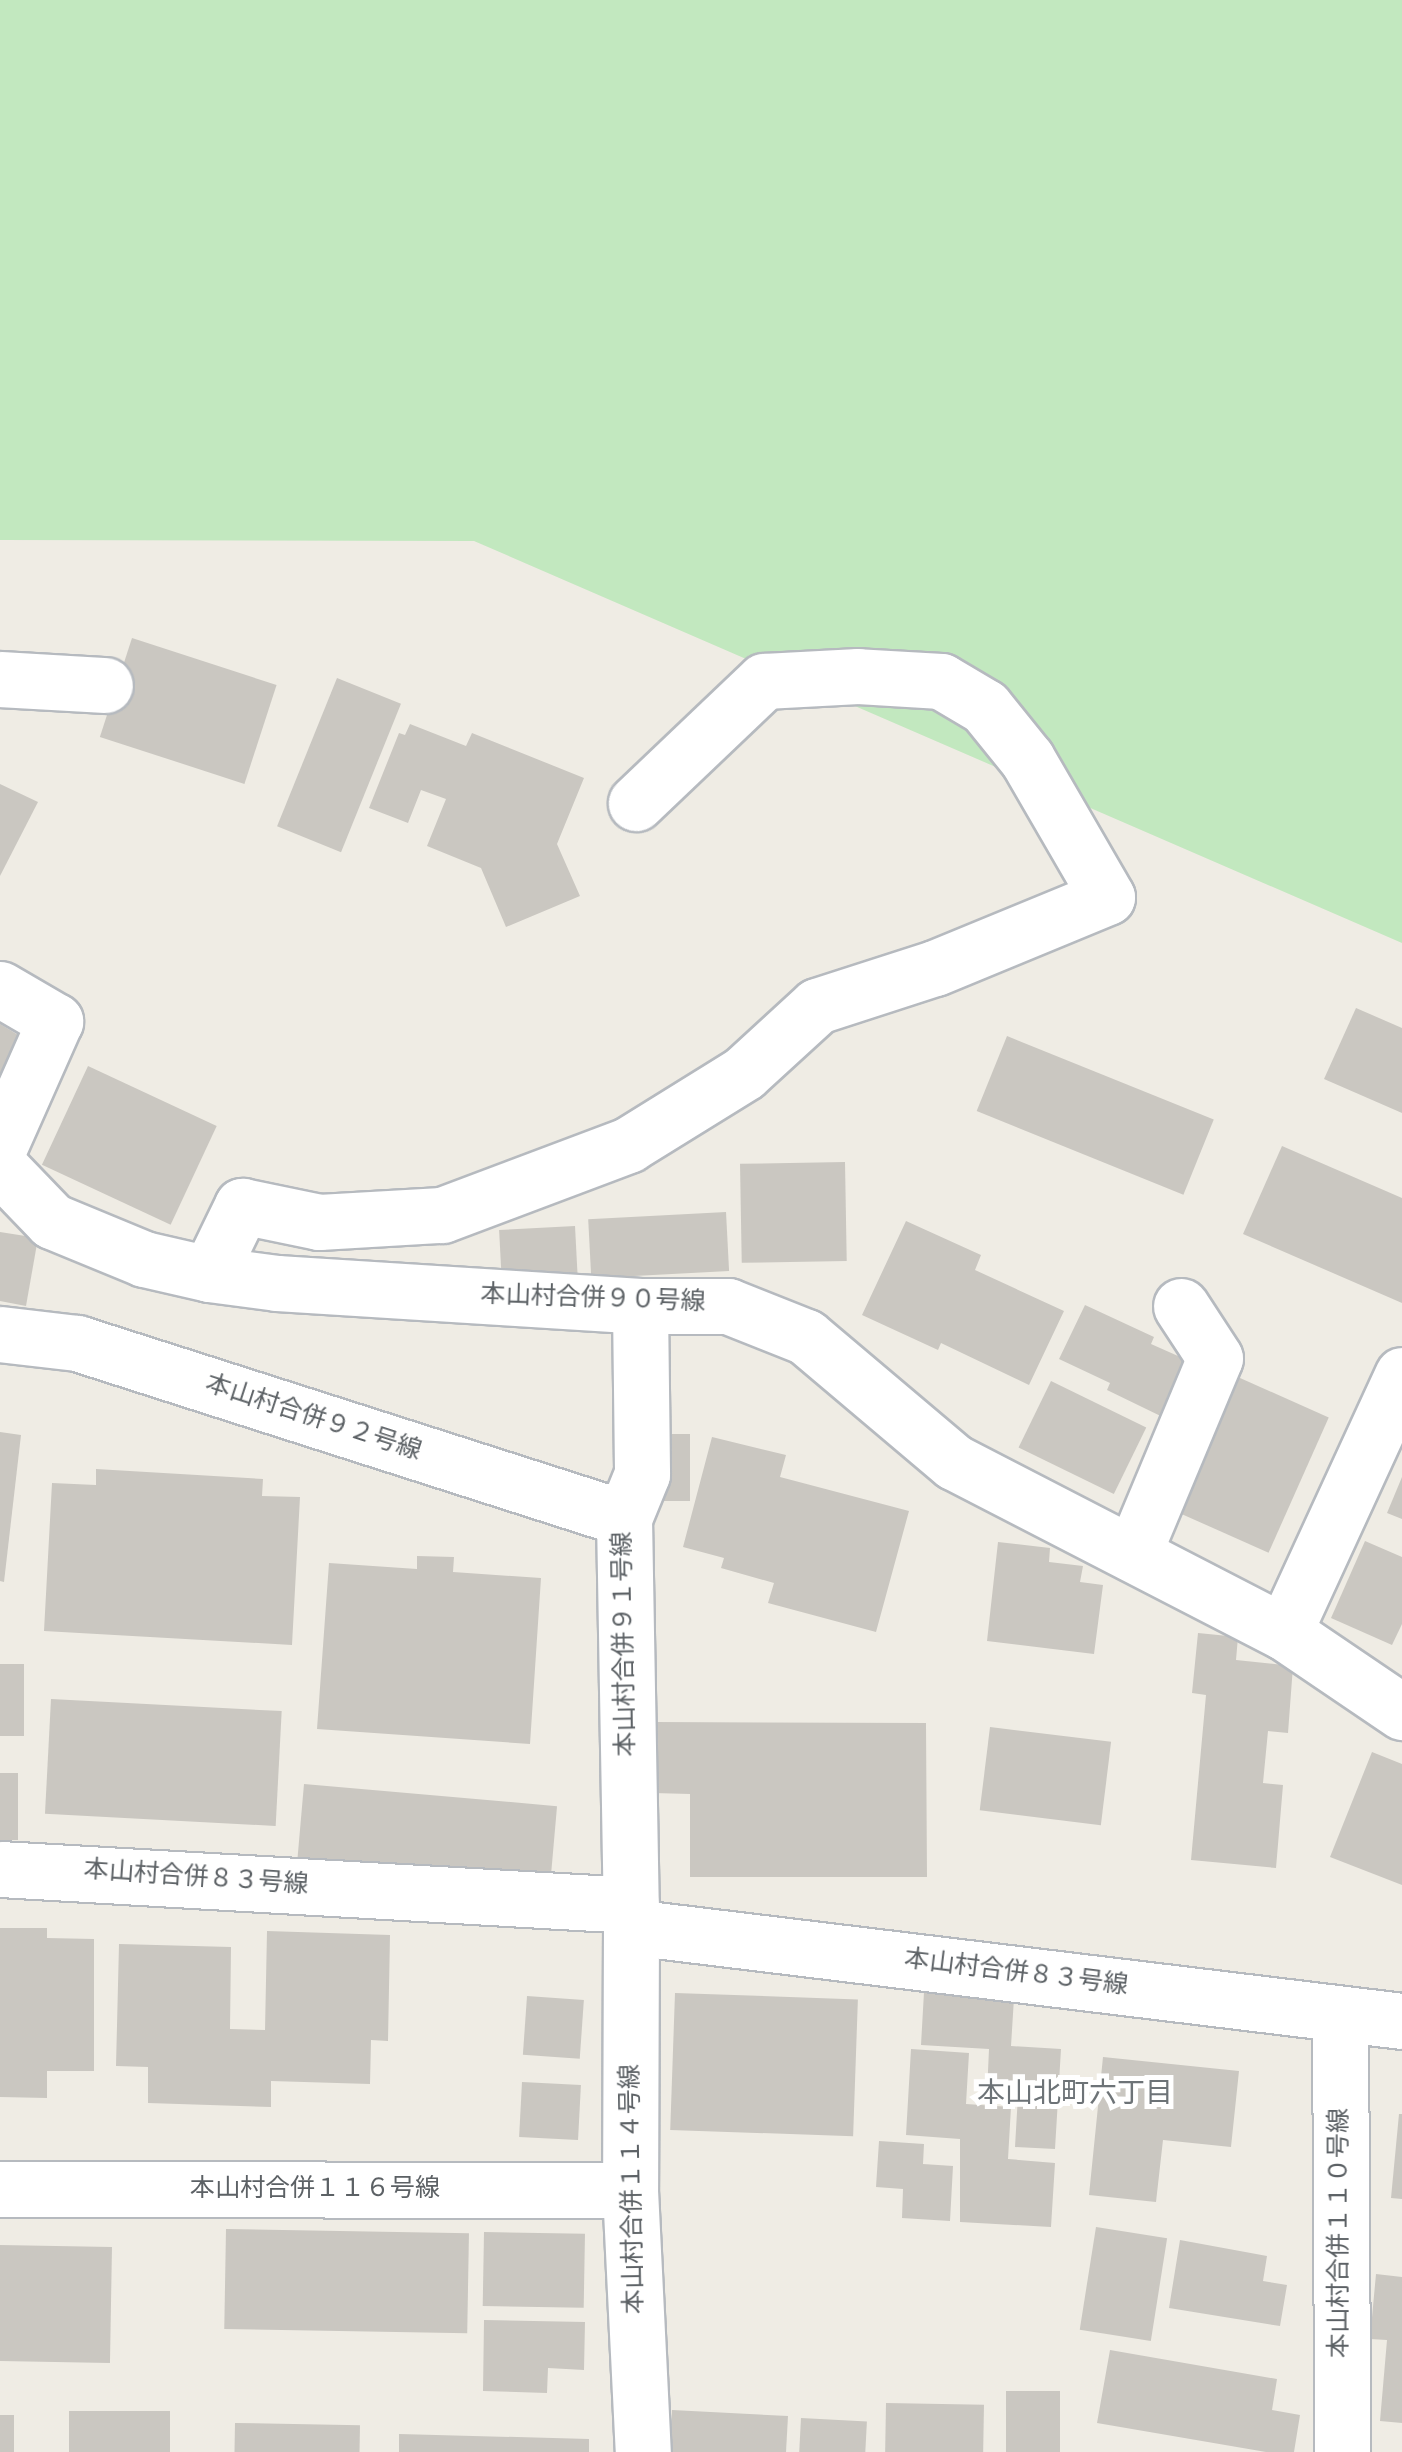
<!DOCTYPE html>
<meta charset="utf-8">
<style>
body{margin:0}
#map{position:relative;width:1402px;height:2452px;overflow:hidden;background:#efece4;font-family:Overpass,"Noto Sans JP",sans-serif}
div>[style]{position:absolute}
.green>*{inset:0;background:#c2e8bf}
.building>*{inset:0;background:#cac7c1;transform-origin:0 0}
.roads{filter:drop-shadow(2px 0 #b6babf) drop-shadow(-2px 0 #b6babf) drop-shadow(0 2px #b6babf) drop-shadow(0 -2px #b6babf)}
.minor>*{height:55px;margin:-27.5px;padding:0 27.5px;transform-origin:27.5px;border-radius:27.5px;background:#fff}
span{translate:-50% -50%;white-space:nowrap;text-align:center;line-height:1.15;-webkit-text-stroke:10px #fff;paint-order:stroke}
.street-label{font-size:25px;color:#5c6165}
.neighbourhood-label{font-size:28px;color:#6d7377}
</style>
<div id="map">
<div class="green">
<i style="clip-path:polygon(0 0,1402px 0,1402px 943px,474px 541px,0 540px)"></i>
</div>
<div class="building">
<i style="left:132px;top:638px;width:152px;height:104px;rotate:18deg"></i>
<i style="left:337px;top:678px;width:69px;height:160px;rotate:22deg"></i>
<i style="clip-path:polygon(410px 724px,466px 746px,472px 733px,584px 778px,557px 844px,580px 896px,506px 927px,481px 868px,427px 846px,446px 799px,421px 790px,408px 823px,369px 808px,399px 733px,405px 735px)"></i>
<i style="clip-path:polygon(0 784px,38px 802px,0 876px)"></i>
<i style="clip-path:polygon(1356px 1008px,1402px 1028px,1402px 1113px,1324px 1079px)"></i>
<i style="clip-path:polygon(0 1024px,23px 1038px,0 1078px)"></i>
<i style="left:1007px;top:1036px;width:223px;height:81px;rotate:22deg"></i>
<i style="left:88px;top:1066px;width:142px;height:109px;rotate:25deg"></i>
<i style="clip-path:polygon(1282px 1146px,1402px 1198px,1402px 1303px,1243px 1234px)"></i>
<i style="left:845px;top:1162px;width:99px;height:105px;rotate:89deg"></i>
<i style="left:726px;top:1212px;width:59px;height:138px;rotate:87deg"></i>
<i style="clip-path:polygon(906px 1221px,981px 1255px,975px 1270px,1064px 1311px,1029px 1385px,941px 1343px,938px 1350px,862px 1315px)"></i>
<i style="left:575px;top:1226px;width:55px;height:76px;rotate:87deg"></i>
<i style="clip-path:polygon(0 1232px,38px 1238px,26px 1306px,0 1301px)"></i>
<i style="clip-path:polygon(1085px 1305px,1154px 1337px,1151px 1344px,1187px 1360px,1175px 1423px,1107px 1390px,1110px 1383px,1059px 1359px)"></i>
<i style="left:1231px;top:1374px;width:107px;height:148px;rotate:24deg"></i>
<i style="left:1051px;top:1381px;width:106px;height:74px;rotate:26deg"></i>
<i style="clip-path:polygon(0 1432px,21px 1435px,4px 1582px,0 1581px)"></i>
<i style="left:654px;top:1434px;width:36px;height:67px"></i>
<i style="clip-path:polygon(712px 1437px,786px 1455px,780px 1477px,909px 1511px,876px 1632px,768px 1603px,774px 1583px,721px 1568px,724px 1558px,683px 1547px)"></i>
<i style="clip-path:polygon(96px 1469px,263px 1479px,262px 1496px,300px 1497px,292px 1645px,44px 1631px,52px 1483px,96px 1485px)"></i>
<i style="clip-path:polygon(1402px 1477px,1402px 1519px,1387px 1513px)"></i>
<i style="clip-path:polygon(1365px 1541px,1402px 1557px,1402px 1624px,1392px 1645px,1331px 1618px)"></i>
<i style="clip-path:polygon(998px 1542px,1050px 1548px,1049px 1562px,1083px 1566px,1080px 1582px,1103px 1585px,1094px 1654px,987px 1641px)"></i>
<i style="clip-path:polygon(417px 1556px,454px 1557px,453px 1572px,541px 1578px,530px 1744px,317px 1729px,329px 1563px,417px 1569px)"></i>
<i style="clip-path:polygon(1198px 1633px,1238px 1637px,1236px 1660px,1293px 1666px,1288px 1733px,1268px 1731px,1263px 1783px,1283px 1785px,1276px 1868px,1191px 1860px,1206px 1695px,1192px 1693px)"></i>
<i style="left:0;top:1664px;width:24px;height:72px"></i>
<i style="left:51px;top:1699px;width:231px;height:115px;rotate:3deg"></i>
<i style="clip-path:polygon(654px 1722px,926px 1723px,927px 1877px,690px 1877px,690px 1794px,653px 1793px)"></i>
<i style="left:990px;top:1727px;width:122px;height:84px;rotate:7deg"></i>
<i style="clip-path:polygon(1372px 1752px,1402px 1764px,1402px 1885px,1330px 1857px)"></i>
<i style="left:0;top:1773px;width:18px;height:67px"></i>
<i style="left:304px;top:1784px;width:254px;height:75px;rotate:5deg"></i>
<i style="clip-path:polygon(0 1928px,47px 1928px,47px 1938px,94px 1939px,94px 2071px,47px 2071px,47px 2098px,0 2097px)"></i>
<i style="clip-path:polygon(267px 1931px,390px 1935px,388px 2041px,371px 2040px,370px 2084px,271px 2081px,271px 2107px,148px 2103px,148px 2067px,116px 2066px,119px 1944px,231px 1947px,230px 2029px,265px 2030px)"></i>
<i style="clip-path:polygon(924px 1992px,1014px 1998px,1011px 2046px,1061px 2049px,1055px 2149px,1015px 2147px,1018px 2095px,987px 2093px,989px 2049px,921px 2045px)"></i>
<i style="left:675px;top:1993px;width:183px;height:137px;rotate:2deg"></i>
<i style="left:527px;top:1996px;width:57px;height:59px;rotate:4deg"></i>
<i style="clip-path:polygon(911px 2049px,969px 2053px,966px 2104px,1011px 2107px,1008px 2159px,1055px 2163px,1051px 2227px,960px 2222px,960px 2139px,906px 2135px)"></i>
<i style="clip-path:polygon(1103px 2057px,1239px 2071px,1231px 2147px,1163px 2140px,1156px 2202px,1089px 2195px)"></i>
<i style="left:522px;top:2082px;width:59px;height:55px;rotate:3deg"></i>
<i style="clip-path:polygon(1399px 2114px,1402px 2114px,1402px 2199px,1391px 2198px)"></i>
<i style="clip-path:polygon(879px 2141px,924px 2144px,923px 2164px,953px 2166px,950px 2221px,902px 2218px,903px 2189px,876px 2187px)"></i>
<i style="left:1096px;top:2227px;width:72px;height:104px;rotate:9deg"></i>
<i style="left:226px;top:2229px;width:243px;height:100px;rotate:1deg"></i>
<i style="left:484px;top:2232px;width:101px;height:74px;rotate:1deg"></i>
<i style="clip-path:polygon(1180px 2240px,1267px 2256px,1263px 2281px,1287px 2285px,1280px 2326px,1169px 2308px)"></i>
<i style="left:0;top:2245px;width:112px;height:116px;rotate:1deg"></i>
<i style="clip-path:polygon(1376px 2274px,1402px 2277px,1402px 2423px,1380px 2421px,1387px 2340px,1370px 2339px)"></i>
<i style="clip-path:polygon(484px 2320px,585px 2322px,584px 2370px,548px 2368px,547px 2393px,483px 2391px)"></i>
<i style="clip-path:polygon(1110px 2350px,1277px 2379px,1272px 2410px,1300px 2415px,1294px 2452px,1266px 2452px,1097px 2423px)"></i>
<i style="left:1006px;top:2391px;width:54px;height:61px"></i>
<i style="left:886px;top:2403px;width:98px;height:49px;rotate:1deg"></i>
<i style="clip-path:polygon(672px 2410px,788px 2416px,786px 2452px,670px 2452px)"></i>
<i style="left:69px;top:2411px;width:101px;height:41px"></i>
<i style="left:0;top:2415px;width:14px;height:37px"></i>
<i style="left:801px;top:2418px;width:66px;height:34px;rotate:3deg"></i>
<i style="left:235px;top:2423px;width:125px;height:29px;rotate:1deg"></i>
<i style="clip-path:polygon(399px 2434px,589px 2439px,589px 2452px,399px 2452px)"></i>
</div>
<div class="roads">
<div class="minor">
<i style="left:0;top:679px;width:105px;rotate:3.3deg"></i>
<i style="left:0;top:989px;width:64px;rotate:30.2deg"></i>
<i style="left:55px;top:1021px;width:136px;rotate:113.9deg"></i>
<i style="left:0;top:1167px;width:75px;rotate:46.1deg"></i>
<i style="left:52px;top:1221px;width:100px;rotate:22.4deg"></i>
<i style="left:144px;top:1259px;width:67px;rotate:13deg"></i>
<i style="left:209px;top:1274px;width:69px;rotate:7.5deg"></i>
<i style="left:277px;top:1283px;width:364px;rotate:3.6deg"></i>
<i style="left:640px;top:1306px;width:88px"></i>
<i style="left:728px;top:1306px;width:84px;rotate:21.7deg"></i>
<i style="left:806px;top:1337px;width:194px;rotate:40.2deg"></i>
<i style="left:954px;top:1462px;width:371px;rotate:27.3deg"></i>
<i style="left:1284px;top:1632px;width:143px;rotate:34.1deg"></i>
<i style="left:209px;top:1274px;width:76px;rotate:-64.1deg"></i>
<i style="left:242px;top:1206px;width:79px;rotate:11.7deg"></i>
<i style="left:319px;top:1222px;width:123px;rotate:-3.3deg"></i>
<i style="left:442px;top:1215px;width:199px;rotate:-20.6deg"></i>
<i style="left:628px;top:1145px;width:137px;rotate:-31.8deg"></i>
<i style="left:744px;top:1073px;width:99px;rotate:-42.5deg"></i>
<i style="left:817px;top:1006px;width:124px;rotate:-17.9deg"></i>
<i style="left:935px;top:968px;width:186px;rotate:-22.4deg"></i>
<i style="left:1107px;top:897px;width:160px;rotate:-120.1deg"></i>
<i style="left:1027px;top:759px;width:67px;rotate:-128.9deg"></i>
<i style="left:985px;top:707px;width:51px;rotate:-149.4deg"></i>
<i style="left:941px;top:681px;width:83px;rotate:-176.6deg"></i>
<i style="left:858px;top:676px;width:94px;rotate:177deg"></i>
<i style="left:764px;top:681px;width:177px;rotate:136.4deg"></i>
<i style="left:640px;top:1306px;width:168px;rotate:89.3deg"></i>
<i style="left:642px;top:1474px;width:48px;rotate:112.2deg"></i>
<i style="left:624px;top:1518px;width:409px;rotate:89deg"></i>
<i style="left:631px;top:1927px;width:263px;rotate:90.2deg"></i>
<i style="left:630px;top:2190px;width:262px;rotate:87.2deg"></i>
<i style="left:0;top:1334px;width:78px;rotate:6.7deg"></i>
<i style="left:77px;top:1343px;width:574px;rotate:17.74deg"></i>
<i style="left:1133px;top:1554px;width:212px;rotate:-67.3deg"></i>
<i style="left:1215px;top:1358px;width:62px;rotate:-123.2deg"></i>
<i style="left:1284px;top:1632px;width:283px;rotate:-65.3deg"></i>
<i style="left:0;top:1869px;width:632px;rotate:3.27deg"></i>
<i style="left:631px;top:1927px;width:777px;rotate:6.95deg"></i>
<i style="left:1340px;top:2014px;width:438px;rotate:89.7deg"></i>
<i style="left:0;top:2189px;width:630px;rotate:0.09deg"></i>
</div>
</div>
<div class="street-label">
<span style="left:593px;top:1300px;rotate:2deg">本山村合併９０号線</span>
<span style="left:313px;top:1419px;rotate:18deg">本山村合併９２号線</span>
<span style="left:626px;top:1644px;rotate:-91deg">本山村合併９１号線</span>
<span style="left:196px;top:1879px;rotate:4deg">本山村合併８３号線</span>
<span style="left:1016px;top:1974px;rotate:7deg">本山村合併８３号線</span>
<span style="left:634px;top:2189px;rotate:-91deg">本山村合併１１４号線</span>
<span style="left:315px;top:2190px">本山村合併１１６号線</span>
<span style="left:1341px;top:2233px;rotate:-90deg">本山村合併１１０号線</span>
</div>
<div class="neighbourhood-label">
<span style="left:1075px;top:2095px">本山北町六丁目</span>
</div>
</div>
